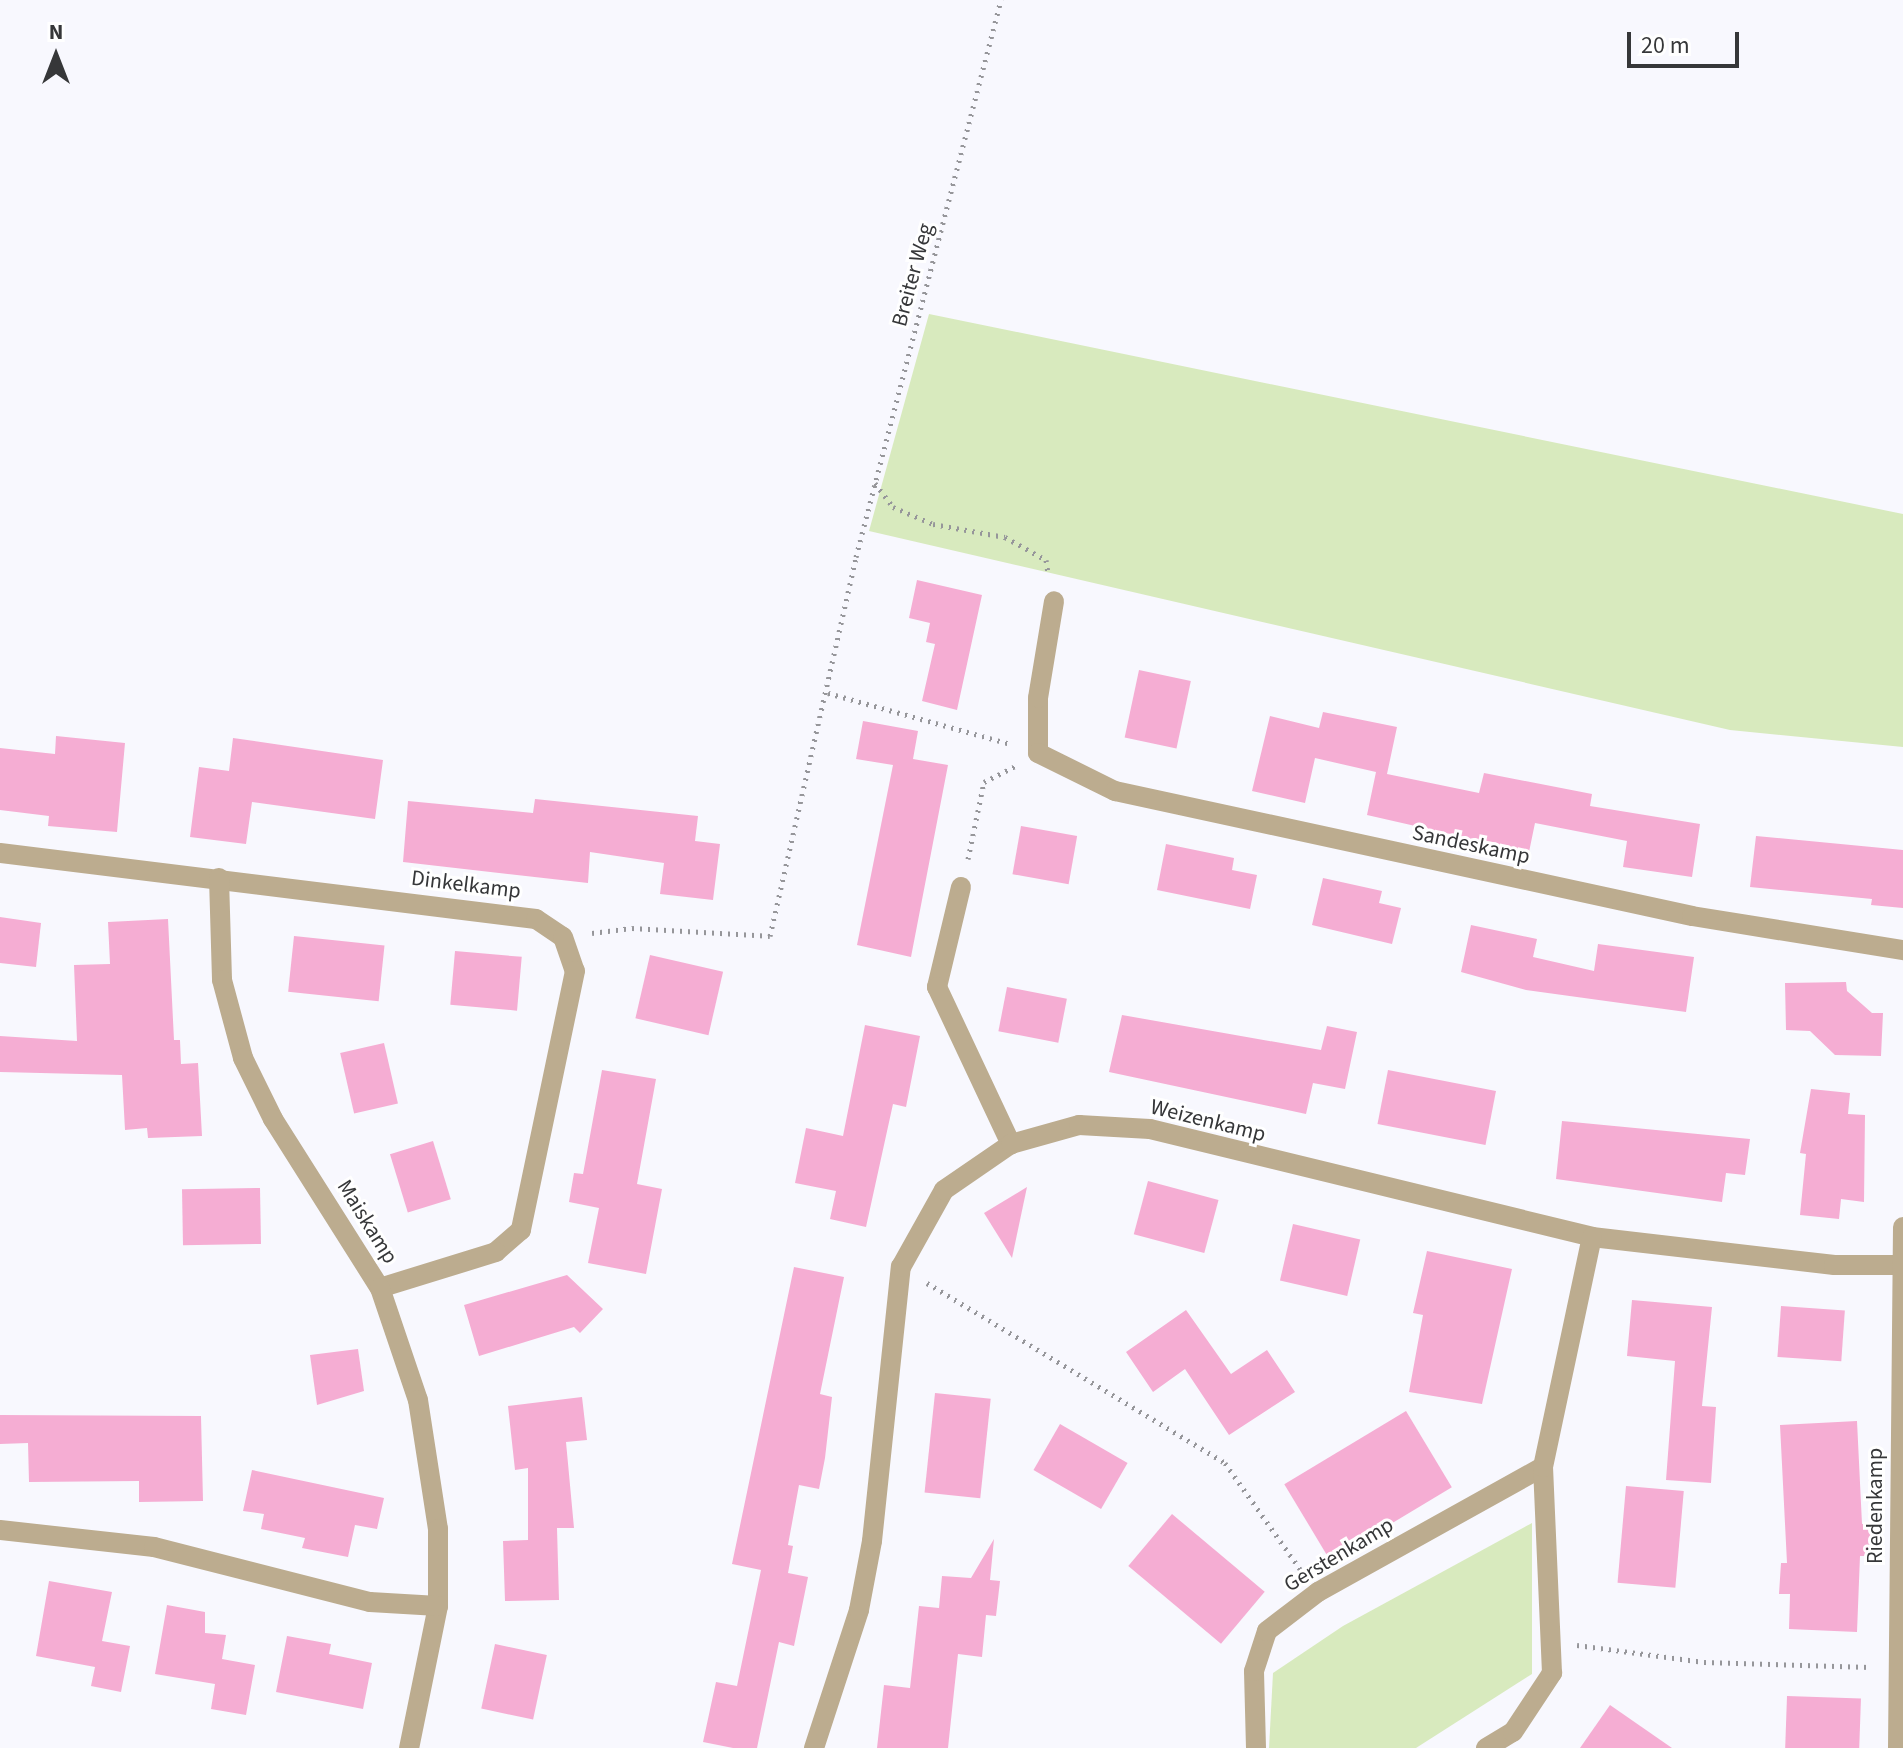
<!DOCTYPE html>
<style>
body{margin:0}
#map{position:relative;width:1903px;height:1748px;overflow:hidden;background:#f8f8fe;font-family:"Source Sans 3",sans-serif}
div>[style]{position:absolute}
.green>*{inset:0;background:#d8eabe}
.building>*{inset:0;background:#f5add3;transform-origin:0 0}
.path>*{height:5px;margin-top:-2.5px;transform-origin:0;background:repeating-linear-gradient(90deg,#96969a 0 2px,transparent 0 8px)}
.lane>*{height:20px;margin:-10px;padding:0 10px;transform-origin:10px;border-radius:10px;background:#bcac8f}
.street>*{height:20px;margin:-10px;padding:0 10px;transform-origin:10px;border-radius:10px;background:#bcac8f}
span{translate:-50% -50%;white-space:nowrap;text-align:center;line-height:1.15;-webkit-text-stroke:6px #fff;paint-order:stroke}
.street-label{font-size:22px;color:#363739}
.north{position:absolute;left:16px;top:16px;width:80px;height:80px;-webkit-text-stroke:6px #fff;paint-order:stroke;rotate:0deg;font-size:22px;font-weight:700;line-height:32px;text-align:center;color:#363739}
.north::after{content:'';display:block;margin:auto;width:28px;height:36px;background:#363739;clip-path:polygon(50% 0,100% 100%,50% 72%,0 100%)}
.scale{position:absolute;left:1627px;top:32px;width:112px;height:36px;box-sizing:border-box;border:4px solid #363739;border-top:0;padding-left:10px;font-size:24px;line-height:28px;white-space:nowrap;color:#363739;-webkit-text-stroke:6px #fff;paint-order:stroke}
</style>
<div id="map">
<div class="green">
<i style="clip-path:polygon(929px 314px,1903px 514px,1903px 747px,1730px 730px,869px 531px)"></i>
<i style="clip-path:polygon(1532px 1523px,1532px 1674px,1416px 1748px,1269px 1748px,1273px 1673px,1343px 1626px)"></i>
</div>
<div class="building">
<i style="clip-path:polygon(917px 580px,982px 595px,957px 710px,922px 701px,935px 644px,926px 642px,930px 623px,909px 618px)"></i>
<i style="left:1139px;top:670px;width:53px;height:69px;rotate:12deg"></i>
<i style="clip-path:polygon(1323px 712px,1397px 727px,1387px 774px,1479px 793px,1484px 773px,1592px 794px,1590px 806px,1700px 824px,1692px 877px,1623px 867px,1627px 841px,1535px 823px,1529px 852px,1367px 815px,1376px 772px,1315px 758px,1305px 803px,1252px 791px,1270px 716px,1319px 728px)"></i>
<i style="clip-path:polygon(863px 721px,918px 731px,913px 759px,948px 765px,911px 957px,857px 945px,893px 765px,856px 759px)"></i>
<i style="clip-path:polygon(56px 736px,125px 743px,117px 832px,48px 826px,49px 816px,0 810px,0 748px,55px 754px)"></i>
<i style="clip-path:polygon(233px 738px,383px 760px,375px 819px,252px 802px,246px 844px,190px 837px,199px 767px,229px 771px)"></i>
<i style="clip-path:polygon(535px 799px,698px 816px,695px 841px,720px 844px,713px 900px,660px 894px,664px 863px,590px 852px,588px 883px,403px 862px,408px 801px,533px 813px)"></i>
<i style="left:1021px;top:826px;width:57px;height:49px;rotate:10deg"></i>
<i style="clip-path:polygon(1756px 836px,1903px 850px,1903px 908px,1871px 905px,1872px 899px,1750px 887px)"></i>
<i style="clip-path:polygon(1166px 844px,1234px 858px,1232px 870px,1257px 875px,1250px 909px,1157px 890px)"></i>
<i style="clip-path:polygon(1323px 878px,1382px 891px,1379px 903px,1401px 908px,1392px 944px,1312px 925px)"></i>
<i style="clip-path:polygon(0 917px,41px 923px,36px 967px,0 963px)"></i>
<i style="clip-path:polygon(168px 919px,174px 1040px,180px 1040px,181px 1064px,198px 1063px,202px 1136px,148px 1138px,147px 1128px,125px 1130px,122px 1075px,0 1072px,0 1036px,77px 1041px,74px 965px,110px 964px,108px 922px)"></i>
<i style="clip-path:polygon(1471px 925px,1537px 939px,1533px 957px,1594px 971px,1598px 944px,1694px 957px,1686px 1012px,1526px 990px,1461px 972px)"></i>
<i style="left:294px;top:936px;width:91px;height:56px;rotate:6deg"></i>
<i style="left:455px;top:951px;width:67px;height:54px;rotate:5deg"></i>
<i style="left:650px;top:955px;width:75px;height:65px;rotate:13deg"></i>
<i style="clip-path:polygon(1846px 982px,1847px 991px,1872px 1013px,1883px 1013px,1881px 1056px,1835px 1055px,1810px 1031px,1786px 1030px,1785px 983px)"></i>
<i style="left:1007px;top:987px;width:61px;height:45px;rotate:11deg"></i>
<i style="clip-path:polygon(1122px 1015px,1321px 1050px,1327px 1026px,1357px 1032px,1345px 1089px,1313px 1083px,1306px 1114px,1109px 1072px)"></i>
<i style="clip-path:polygon(865px 1025px,920px 1036px,906px 1107px,893px 1104px,866px 1227px,830px 1219px,836px 1191px,795px 1183px,806px 1128px,843px 1136px)"></i>
<i style="left:384px;top:1043px;width:62px;height:45px;rotate:77deg"></i>
<i style="clip-path:polygon(602px 1070px,656px 1079px,637px 1184px,662px 1189px,646px 1274px,588px 1263px,599px 1208px,569px 1202px,574px 1173px,583px 1174px)"></i>
<i style="left:1388px;top:1070px;width:110px;height:55px;rotate:11deg"></i>
<i style="clip-path:polygon(1811px 1089px,1850px 1093px,1848px 1114px,1865px 1115px,1864px 1202px,1841px 1199px,1839px 1219px,1800px 1215px,1806px 1154px,1800px 1153px)"></i>
<i style="clip-path:polygon(1562px 1121px,1750px 1139px,1745px 1175px,1726px 1173px,1722px 1202px,1556px 1179px)"></i>
<i style="left:433px;top:1141px;width:61px;height:45px;rotate:73deg"></i>
<i style="left:1148px;top:1181px;width:73px;height:55px;rotate:15deg"></i>
<i style="clip-path:polygon(1027px 1187px,1012px 1258px,984px 1213px)"></i>
<i style="left:260px;top:1188px;width:56px;height:78px;rotate:89deg"></i>
<i style="left:1293px;top:1224px;width:69px;height:58px;rotate:13deg"></i>
<i style="clip-path:polygon(1427px 1251px,1512px 1269px,1482px 1404px,1409px 1392px,1423px 1315px,1413px 1313px)"></i>
<i style="clip-path:polygon(794px 1267px,844px 1277px,820px 1394px,832px 1397px,825px 1458px,819px 1489px,799px 1485px,788px 1545px,793px 1546px,788px 1573px,808px 1577px,794px 1646px,779px 1642px,757px 1748px,733px 1748px,703px 1742px,716px 1682px,737px 1686px,761px 1570px,732px 1564px)"></i>
<i style="clip-path:polygon(567px 1275px,603px 1309px,580px 1333px,574px 1327px,479px 1356px,464px 1305px)"></i>
<i style="clip-path:polygon(1632px 1300px,1712px 1307px,1702px 1406px,1716px 1407px,1711px 1483px,1666px 1480px,1675px 1361px,1627px 1356px)"></i>
<i style="left:1781px;top:1306px;width:64px;height:51px;rotate:4deg"></i>
<i style="clip-path:polygon(1186px 1310px,1231px 1374px,1267px 1350px,1295px 1392px,1229px 1435px,1185px 1369px,1153px 1392px,1126px 1352px)"></i>
<i style="clip-path:polygon(358px 1349px,364px 1391px,317px 1405px,310px 1355px)"></i>
<i style="left:935px;top:1393px;width:56px;height:100px;rotate:6deg"></i>
<i style="clip-path:polygon(582px 1397px,587px 1440px,566px 1442px,574px 1528px,557px 1528px,559px 1600px,505px 1601px,503px 1541px,528px 1540px,528px 1468px,515px 1470px,508px 1406px)"></i>
<i style="left:1406px;top:1411px;width:89px;height:142px;rotate:59deg"></i>
<i style="clip-path:polygon(0 1415px,201px 1416px,203px 1501px,139px 1502px,139px 1481px,29px 1482px,28px 1443px,0 1444px)"></i>
<i style="clip-path:polygon(1857px 1421px,1862px 1524px,1880px 1524px,1878px 1556px,1860px 1556px,1857px 1632px,1789px 1629px,1790px 1594px,1779px 1594px,1781px 1563px,1787px 1563px,1780px 1425px)"></i>
<i style="left:1060px;top:1424px;width:78px;height:53px;rotate:30deg"></i>
<i style="clip-path:polygon(252px 1470px,384px 1498px,377px 1529px,355px 1525px,348px 1557px,302px 1548px,305px 1538px,261px 1529px,264px 1514px,243px 1511px)"></i>
<i style="left:1626px;top:1486px;width:58px;height:97px;rotate:5deg"></i>
<i style="left:1172px;top:1514px;width:121px;height:68px;rotate:40deg"></i>
<i style="clip-path:polygon(994px 1539px,990px 1580px,1000px 1581px,996px 1616px,986px 1615px,982px 1657px,958px 1654px,948px 1748px,877px 1748px,884px 1685px,910px 1688px,919px 1606px,939px 1608px,942px 1576px,971px 1578px)"></i>
<i style="clip-path:polygon(49px 1581px,112px 1592px,102px 1641px,130px 1646px,121px 1692px,91px 1686px,95px 1667px,36px 1656px)"></i>
<i style="clip-path:polygon(167px 1605px,205px 1612px,205px 1633px,226px 1635px,222px 1659px,255px 1665px,246px 1715px,211px 1709px,215px 1684px,155px 1674px)"></i>
<i style="clip-path:polygon(287px 1636px,331px 1644px,329px 1654px,372px 1663px,363px 1709px,276px 1692px)"></i>
<i style="left:495px;top:1644px;width:53px;height:66px;rotate:12deg"></i>
<i style="left:1787px;top:1696px;width:74px;height:52px;rotate:2deg"></i>
<i style="clip-path:polygon(1610px 1705px,1672px 1748px,1580px 1748px)"></i>
</div>
<div class="path">
<i style="left:875px;top:483px;width:30px;rotate:53deg"></i>
<i style="left:893px;top:507px;width:43px;rotate:23deg"></i>
<i style="left:933px;top:524px;width:73px;rotate:10.2deg"></i>
<i style="left:1005px;top:537px;width:47px;rotate:29.3deg"></i>
<i style="left:1046px;top:560px;width:13px;rotate:81deg"></i>
<i style="left:828px;top:693px;width:190px;rotate:15.6deg"></i>
<i style="left:968px;top:859px;width:79px;rotate:-78.3deg"></i>
<i style="left:984px;top:782px;width:35px;rotate:-27deg"></i>
<i style="left:592px;top:933px;width:40px;rotate:-7.1deg"></i>
<i style="left:632px;top:928px;width:138px;rotate:3.3deg"></i>
<i style="left:770px;top:936px;width:389px;rotate:-77.2deg"></i>
<i style="left:856px;top:557px;width:576px;rotate:-75.41deg"></i>
<i style="left:927px;top:1283px;width:348px;rotate:31.1deg"></i>
<i style="left:1225px;top:1463px;width:130px;rotate:54.7deg"></i>
<i style="left:1577px;top:1645px;width:128px;rotate:7.6deg"></i>
<i style="left:1704px;top:1662px;width:166px;rotate:1.7deg"></i>
</div>
<div class="lane">
<i style="left:1038px;top:753px;width:55px;rotate:-90deg"></i>
<i style="left:1038px;top:698px;width:98px;rotate:-80.6deg"></i>
<i style="left:961px;top:887px;width:103px;rotate:103.5deg"></i>
<i style="left:937px;top:987px;width:174px;rotate:64.8deg"></i>
</div>
<div class="street">
<i style="left:1038px;top:753px;width:86px;rotate:26.3deg"></i>
<i style="left:1115px;top:791px;width:590px;rotate:12.22deg"></i>
<i style="left:1692px;top:916px;width:214px;rotate:9.2deg"></i>
<i style="left:0;top:853px;width:540px;rotate:7.02deg"></i>
<i style="left:536px;top:919px;width:32px;rotate:34deg"></i>
<i style="left:563px;top:937px;width:36px;rotate:71deg"></i>
<i style="left:575px;top:971px;width:265px;rotate:101.8deg"></i>
<i style="left:521px;top:1230px;width:33px;rotate:139deg"></i>
<i style="left:496px;top:1252px;width:121px;rotate:162.8deg"></i>
<i style="left:219px;top:878px;width:102px;rotate:88.3deg"></i>
<i style="left:222px;top:980px;width:81px;rotate:74.9deg"></i>
<i style="left:243px;top:1058px;width:68px;rotate:63.8deg"></i>
<i style="left:273px;top:1119px;width:200px;rotate:57.7deg"></i>
<i style="left:380px;top:1288px;width:118px;rotate:71.3deg"></i>
<i style="left:418px;top:1400px;width:131px;rotate:81.2deg"></i>
<i style="left:438px;top:1529px;width:77px;rotate:90deg"></i>
<i style="left:438px;top:1606px;width:145px;rotate:101.5deg"></i>
<i style="left:0;top:1530px;width:155px;rotate:6.3deg"></i>
<i style="left:154px;top:1547px;width:223px;rotate:14.3deg"></i>
<i style="left:370px;top:1602px;width:68px;rotate:3.4deg"></i>
<i style="left:814px;top:1748px;width:145px;rotate:-71.9deg"></i>
<i style="left:859px;top:1610px;width:70px;rotate:-79.3deg"></i>
<i style="left:872px;top:1541px;width:276px;rotate:-84deg"></i>
<i style="left:901px;top:1267px;width:88px;rotate:-60.8deg"></i>
<i style="left:944px;top:1190px;width:81px;rotate:-34.5deg"></i>
<i style="left:1011px;top:1144px;width:71px;rotate:-15.6deg"></i>
<i style="left:1079px;top:1125px;width:71px;rotate:3.2deg"></i>
<i style="left:1150px;top:1129px;width:455px;rotate:13.7deg"></i>
<i style="left:1592px;top:1237px;width:244px;rotate:6.6deg"></i>
<i style="left:1834px;top:1265px;width:69px"></i>
<i style="left:1256px;top:1748px;width:77px;rotate:-91.5deg"></i>
<i style="left:1254px;top:1671px;width:42px;rotate:-72deg"></i>
<i style="left:1267px;top:1631px;width:64px;rotate:-37.4deg"></i>
<i style="left:1318px;top:1592px;width:257px;rotate:-29.1deg"></i>
<i style="left:1486px;top:1748px;width:31px;rotate:-31deg"></i>
<i style="left:1513px;top:1732px;width:71px;rotate:-56.5deg"></i>
<i style="left:1552px;top:1673px;width:206px;rotate:-92.5deg"></i>
<i style="left:1543px;top:1467px;width:235px;rotate:-78deg"></i>
<i style="left:1898px;top:1748px;width:521px;rotate:-89.45deg"></i>
</div>
<div class="street-label">
<span style="left:913px;top:275px;rotate:-75deg">Breiter Weg</span>
<span style="left:1471px;top:845px;rotate:12deg">Sandeskamp</span>
<span style="left:466px;top:885px;rotate:7deg">Dinkelkamp</span>
<span style="left:1208px;top:1121px;rotate:14deg">Weizenkamp</span>
<span style="left:367px;top:1222px;rotate:58deg">Maiskamp</span>
<span style="left:1876px;top:1506px;rotate:-90deg">Riedenkamp</span>
<span style="left:1339px;top:1555px;rotate:-31deg">Gerstenkamp</span>
</div>
<div class="north">N</div>
<div class="scale">20 m</div>
</div>
